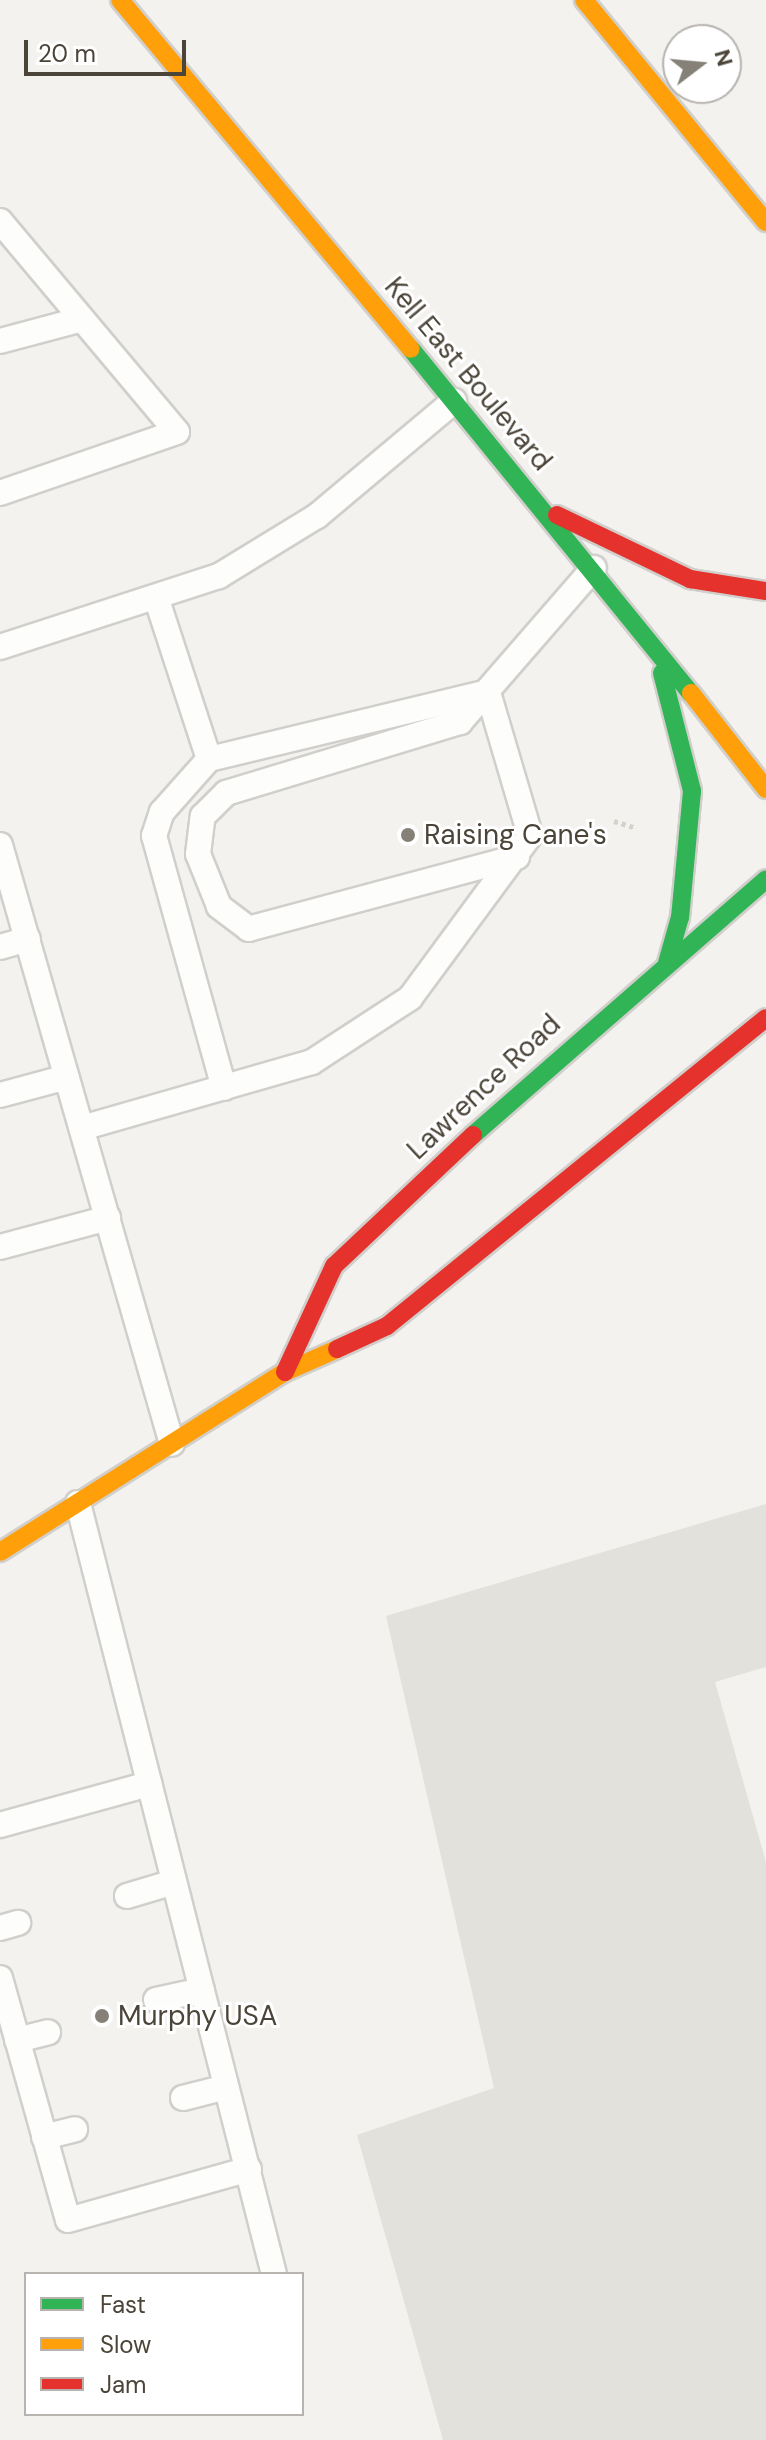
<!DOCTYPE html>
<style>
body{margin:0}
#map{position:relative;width:766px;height:2440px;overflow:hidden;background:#f3f2ee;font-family:"DM Sans",sans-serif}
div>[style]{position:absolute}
.parking>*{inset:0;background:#e3e1dc}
.path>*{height:5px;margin-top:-2.5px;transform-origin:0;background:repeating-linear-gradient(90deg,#d3d2cc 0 4px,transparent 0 8px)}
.roads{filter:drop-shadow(2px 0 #d1cfcb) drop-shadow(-2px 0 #d1cfcb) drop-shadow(0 2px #d1cfcb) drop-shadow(0 -2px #d1cfcb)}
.lane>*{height:24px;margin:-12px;padding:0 12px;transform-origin:12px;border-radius:12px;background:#fdfdfc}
.fast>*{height:18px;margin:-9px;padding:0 9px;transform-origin:9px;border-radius:9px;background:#30b455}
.slow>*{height:18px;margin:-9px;padding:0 9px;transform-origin:9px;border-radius:9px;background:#ff9f0a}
.jam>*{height:18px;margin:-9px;padding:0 9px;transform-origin:9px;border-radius:9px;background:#e5322d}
.dots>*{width:22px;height:22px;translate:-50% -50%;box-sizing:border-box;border:4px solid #fff;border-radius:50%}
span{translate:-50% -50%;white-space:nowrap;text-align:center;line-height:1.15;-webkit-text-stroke:6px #fff;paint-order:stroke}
.street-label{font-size:28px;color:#4b4438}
.poi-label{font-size:28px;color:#4b4438}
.left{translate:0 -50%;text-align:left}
.legend{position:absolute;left:24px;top:2272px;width:280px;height:144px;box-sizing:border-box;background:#fff;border:2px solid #b7b4af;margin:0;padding:10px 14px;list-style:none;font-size:24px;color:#4b4438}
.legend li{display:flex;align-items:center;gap:16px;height:40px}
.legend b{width:40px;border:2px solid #b7b4af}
.north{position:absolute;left:662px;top:24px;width:80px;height:80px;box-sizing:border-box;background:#fff;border:2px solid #b7b4af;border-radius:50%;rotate:74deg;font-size:22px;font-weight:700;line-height:32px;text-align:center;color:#4b4438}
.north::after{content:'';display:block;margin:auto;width:28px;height:36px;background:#868178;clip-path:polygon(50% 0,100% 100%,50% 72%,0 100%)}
.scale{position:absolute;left:24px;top:40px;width:162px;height:36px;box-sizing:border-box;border:4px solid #4b4438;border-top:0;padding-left:10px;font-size:24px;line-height:28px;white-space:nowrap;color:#4b4438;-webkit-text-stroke:6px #fff;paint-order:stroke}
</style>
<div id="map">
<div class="parking">
<i style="clip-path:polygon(766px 1504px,766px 1667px,715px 1682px,766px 1862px,766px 2440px,443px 2440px,357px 2135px,494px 2088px,386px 1616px)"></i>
</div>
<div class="path">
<i style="left:614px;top:821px;width:24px;rotate:17deg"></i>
</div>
<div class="roads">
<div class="lane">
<i style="left:0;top:221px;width:275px;rotate:50deg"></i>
<i style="left:177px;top:432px;width:187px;rotate:161deg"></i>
<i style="left:0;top:341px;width:82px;rotate:-14.9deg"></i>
<i style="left:156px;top:597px;width:170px;rotate:71.9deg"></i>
<i style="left:0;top:647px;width:230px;rotate:-18deg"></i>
<i style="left:219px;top:576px;width:115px;rotate:-31.5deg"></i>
<i style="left:317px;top:516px;width:179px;rotate:-40deg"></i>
<i style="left:0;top:845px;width:623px;rotate:73.98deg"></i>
<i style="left:517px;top:857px;width:278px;rotate:165deg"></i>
<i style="left:249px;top:929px;width:38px;rotate:-143deg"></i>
<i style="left:219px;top:906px;width:56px;rotate:-112deg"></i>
<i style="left:198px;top:854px;width:38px;rotate:-83deg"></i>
<i style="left:203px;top:816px;width:33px;rotate:-45deg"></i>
<i style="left:226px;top:793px;width:245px;rotate:-16.9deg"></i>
<i style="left:460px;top:722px;width:204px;rotate:-49deg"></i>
<i style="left:0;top:947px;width:29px;rotate:-16deg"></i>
<i style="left:224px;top:1088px;width:262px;rotate:-105.5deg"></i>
<i style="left:154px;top:836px;width:25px;rotate:-72deg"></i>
<i style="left:162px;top:812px;width:71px;rotate:-48.4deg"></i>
<i style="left:209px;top:759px;width:287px;rotate:-13.5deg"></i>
<i style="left:0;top:1095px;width:69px;rotate:-15deg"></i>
<i style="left:82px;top:1128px;width:239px;rotate:-16deg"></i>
<i style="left:312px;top:1062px;width:117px;rotate:-33.1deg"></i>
<i style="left:410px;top:998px;width:202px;rotate:-53.6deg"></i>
<i style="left:530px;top:835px;width:149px;rotate:-106.4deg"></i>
<i style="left:0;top:1247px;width:112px;rotate:-15deg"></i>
<i style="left:78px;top:1503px;width:796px;rotate:75.74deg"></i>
<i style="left:0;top:1825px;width:155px;rotate:-15.4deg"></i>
<i style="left:127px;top:1896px;width:49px;rotate:-16.6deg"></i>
<i style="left:0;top:1928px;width:19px;rotate:-16deg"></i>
<i style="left:0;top:1978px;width:251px;rotate:74.3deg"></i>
<i style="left:68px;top:2220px;width:188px;rotate:-15.7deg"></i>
<i style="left:156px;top:2000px;width:47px;rotate:-12.3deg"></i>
<i style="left:17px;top:2040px;width:32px;rotate:-14deg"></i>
<i style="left:183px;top:2098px;width:44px;rotate:-14.3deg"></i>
<i style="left:44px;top:2137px;width:32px;rotate:-14deg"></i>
</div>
<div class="fast">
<i style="left:411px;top:349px;width:444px;rotate:50.9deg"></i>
<i style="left:662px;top:673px;width:122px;rotate:75.7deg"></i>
<i style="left:692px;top:791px;width:127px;rotate:95.4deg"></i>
<i style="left:680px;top:917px;width:48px;rotate:105.8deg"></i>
<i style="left:473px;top:1135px;width:389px;rotate:-41.1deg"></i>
</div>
<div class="slow">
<i style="left:120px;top:0;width:454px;rotate:50.2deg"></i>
<i style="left:584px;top:0;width:287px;rotate:50.7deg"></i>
<i style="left:691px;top:693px;width:122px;rotate:52deg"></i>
<i style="left:0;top:1552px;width:337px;rotate:-32.3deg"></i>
<i style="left:285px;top:1372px;width:57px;rotate:-23.9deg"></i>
</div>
<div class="jam">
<i style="left:557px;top:515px;width:148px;rotate:25.7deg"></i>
<i style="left:690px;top:579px;width:77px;rotate:9deg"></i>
<i style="left:337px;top:1349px;width:55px;rotate:-24.7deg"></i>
<i style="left:387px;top:1326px;width:488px;rotate:-39.1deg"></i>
<i style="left:285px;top:1372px;width:117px;rotate:-65.2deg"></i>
<i style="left:334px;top:1266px;width:191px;rotate:-43.3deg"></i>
</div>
</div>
<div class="dots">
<i style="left:408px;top:835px;background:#868178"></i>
<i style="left:102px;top:2016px;background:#868178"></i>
</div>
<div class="street-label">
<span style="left:468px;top:374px;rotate:50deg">Kell East Boulevard</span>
<span style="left:484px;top:1087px;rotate:-43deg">Lawrence Road</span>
</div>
<div class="poi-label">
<span class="left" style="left:424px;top:835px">Raising Cane's</span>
<span class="left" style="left:118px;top:2016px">Murphy USA</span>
</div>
<ul class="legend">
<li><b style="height:10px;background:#30b455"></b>Fast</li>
<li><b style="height:10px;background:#ff9f0a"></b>Slow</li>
<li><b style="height:10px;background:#e5322d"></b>Jam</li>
</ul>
<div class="north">N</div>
<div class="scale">20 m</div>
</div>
